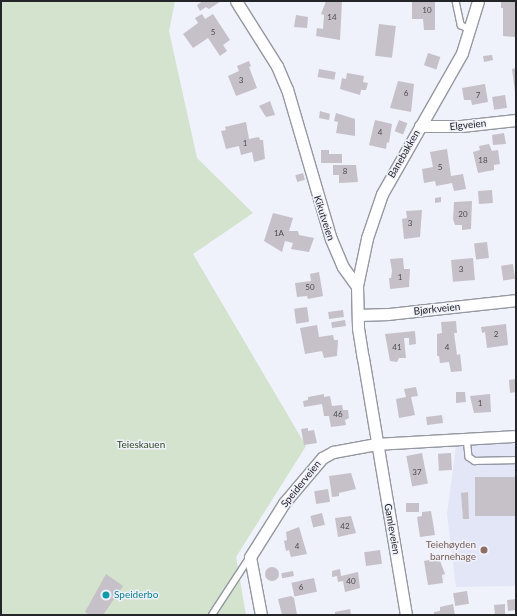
<!DOCTYPE html>
<meta charset="utf-8">
<style>
body{margin:0}
#map{position:relative;width:517px;height:616px;overflow:hidden;background:#eff1fb;font-family:Lato,sans-serif}
div>[style]{position:absolute}
.built>*{inset:0;background:#e2e6f7}
.green>*{inset:0;background:#d3e3cd}
.building>*{inset:0;background:#c6c0c8;transform-origin:0 0}
.round{border-radius:50%}
.roads{filter:drop-shadow(1px 0 #9598a0) drop-shadow(-1px 0 #9598a0) drop-shadow(0 1px #9598a0) drop-shadow(0 -1px #9598a0)}
.lane>*{height:5.5px;margin:-2.75px;padding:0 2.75px;transform-origin:2.75px;border-radius:2.75px;background:#fff}
.street>*{height:11px;margin:-5.5px;padding:0 5.5px;transform-origin:5.5px;border-radius:5.5px;background:#fff}
.dots>*{width:11px;height:11px;translate:-50% -50%;box-sizing:border-box;border:2px solid #eff1fb;border-radius:50%}
span{translate:-50% -50%;white-space:nowrap;text-align:center;line-height:1.15;-webkit-text-stroke:3px #eff1fb;paint-order:stroke}
.number-label{font-size:8px;color:#4c4c50}
.number-label span{-webkit-text-stroke-width:0}
.street-label{font-size:10px;color:#242528}
.park-label{font-size:10px;color:#2d471f}
.education-label{font-size:10px;color:#785e54}
.right{translate:-100% -50%;text-align:right}
.culture-label{font-size:10px;color:#0d838f}
.left{translate:0 -50%;text-align:left}
.frame{position:absolute;inset:0;border:2px solid #242528;pointer-events:none}
</style>
<div id="map">
<div class="built">
<i style="clip-path:polygon(516px 443px,516px 586px,456px 587px,447px 514px,456px 446px)"></i>
</div>
<div class="green">
<i style="clip-path:polygon(1px 1px,175px 1px,169px 31px,197px 158px,253px 213px,193px 254px,306px 446px,236px 557px,246px 615px,1px 615px)"></i>
</div>
<div class="building">
<i style="clip-path:polygon(203px 1px,221px 1px,209px 9px,206px 7px,200px 11px,197px 5px)"></i>
<i style="clip-path:polygon(326px 1px,342px 1px,340px 40px,316px 36px,317px 28px,323px 29px,324px 15px,321px 14px)"></i>
<i style="clip-path:polygon(412px 1px,435px 1px,435px 30px,424px 30px,423px 19px,412px 19px)"></i>
<i style="clip-path:polygon(501px 1px,516px 1px,516px 37px,503px 36px,503px 8px,501px 8px)"></i>
<i style="clip-path:polygon(202px 14px,205px 19px,213px 14px,230px 40px,223px 45px,227px 51px,220px 56px,208px 38px,193px 48px,183px 34px,198px 23px,195px 18px)"></i>
<i style="clip-path:polygon(296px 15px,308px 17px,307px 28px,294px 27px)"></i>
<i style="left:379px;top:24px;width:17px;height:32px;rotate:7deg"></i>
<i style="left:428px;top:53px;width:13px;height:13px;rotate:18deg"></i>
<i style="clip-path:polygon(492px 55px,493px 60px,484px 62px,483px 56px)"></i>
<i style="clip-path:polygon(249px 61px,251px 66px,249px 67px,257px 88px,236px 96px,228px 76px,239px 71px,237px 66px)"></i>
<i style="clip-path:polygon(516px 68px,516px 92px,515px 92px,512px 69px)"></i>
<i style="left:319px;top:69px;width:17px;height:8px;rotate:10deg"></i>
<i style="clip-path:polygon(347px 73px,364px 76px,363px 82px,368px 83px,366px 90px,361px 90px,360px 95px,340px 89px,342px 78px,346px 79px)"></i>
<i style="clip-path:polygon(398px 81px,414px 84px,411px 112px,390px 108px)"></i>
<i style="clip-path:polygon(485px 84px,488px 102px,472px 105px,471px 100px,464px 100px,462px 88px)"></i>
<i style="left:505px;top:95px;width:13px;height:13px;rotate:81deg"></i>
<i style="clip-path:polygon(270px 101px,275px 115px,266px 117px,259px 106px)"></i>
<i style="clip-path:polygon(320px 111px,330px 114px,329px 120px,319px 118px)"></i>
<i style="clip-path:polygon(336px 113px,355px 119px,355px 136px,336px 133px,338px 122px,334px 121px)"></i>
<i style="clip-path:polygon(375px 120px,392px 124px,389px 143px,387px 142px,386px 149px,369px 145px)"></i>
<i style="left:399px;top:120px;width:9px;height:12px;rotate:21deg"></i>
<i style="clip-path:polygon(246px 122px,249px 139px,259px 137px,260px 140px,263px 140px,265px 159px,254px 162px,252px 152px,241px 155px,239px 146px,226px 149px,221px 131px,226px 130px,225px 127px)"></i>
<i style="clip-path:polygon(504px 133px,506px 144px,493px 145px,492px 135px)"></i>
<i style="clip-path:polygon(489px 144px,492px 151px,498px 150px,500px 164px,494px 165px,494px 170px,478px 173px,473px 152px,480px 150px,479px 146px)"></i>
<i style="clip-path:polygon(447px 149px,451px 176px,463px 174px,466px 189px,454px 191px,452px 183px,436px 186px,435px 181px,424px 183px,422px 169px,433px 167px,430px 152px)"></i>
<i style="clip-path:polygon(321px 150px,329px 150px,329px 154px,342px 154px,342px 163px,321px 163px)"></i>
<i style="clip-path:polygon(333px 165px,356px 165px,358px 182px,339px 183px,339px 175px,333px 175px)"></i>
<i style="left:303px;top:173px;width:7px;height:8px;rotate:74deg"></i>
<i style="left:492px;top:190px;width:13px;height:14px;rotate:86deg"></i>
<i style="clip-path:polygon(441px 197px,441px 202px,435px 203px,435px 198px)"></i>
<i style="clip-path:polygon(472px 201px,471px 229px,462px 230px,462px 225px,455px 225px,453px 219px,454px 202px)"></i>
<i style="clip-path:polygon(422px 210px,420px 237px,404px 239px,402px 219px,407px 218px,406px 211px)"></i>
<i style="clip-path:polygon(273px 213px,293px 218px,289px 231px,298px 231px,299px 235px,314px 238px,309px 252px,291px 249px,293px 243px,285px 241px,282px 252px,264px 241px)"></i>
<i style="left:487px;top:242px;width:16px;height:13px;rotate:83deg"></i>
<i style="clip-path:polygon(403px 258px,404px 269px,410px 269px,409px 287px,390px 289px,389px 278px,391px 278px,392px 271px,390px 259px)"></i>
<i style="left:473px;top:258px;width:22px;height:22px;rotate:85deg"></i>
<i style="left:513px;top:264px;width:15px;height:12px;rotate:82deg"></i>
<i style="clip-path:polygon(319px 272px,323px 296px,308px 299px,307px 296px,297px 297px,295px 283px,311px 281px,310px 274px)"></i>
<i style="left:307px;top:307px;width:15px;height:13px;rotate:82deg"></i>
<i style="left:343px;top:310px;width:7px;height:15px;rotate:82deg"></i>
<i style="left:345px;top:320px;width:6px;height:14px;rotate:81deg"></i>
<i style="clip-path:polygon(456px 321px,457px 333px,454px 333px,457px 355px,460px 354px,462px 371px,451px 372px,449px 362px,440px 363px,439px 356px,437px 356px,437px 334px,442px 333px,441px 322px)"></i>
<i style="clip-path:polygon(506px 324px,508px 345px,487px 348px,485px 332px,482px 333px,481px 327px)"></i>
<i style="clip-path:polygon(317px 325px,319px 337px,333px 335px,334px 340px,338px 340px,337px 356px,324px 358px,322px 351px,305px 354px,300px 328px)"></i>
<i style="clip-path:polygon(415px 331px,416px 344px,409px 345px,409px 338px,404px 338px,406px 358px,399px 358px,397px 362px,390px 361px,385px 334px)"></i>
<i style="clip-path:polygon(516px 379px,516px 392px,510px 393px,509px 380px)"></i>
<i style="clip-path:polygon(416px 387px,418px 396px,411px 397px,415px 415px,399px 418px,396px 399px,406px 397px,404px 389px)"></i>
<i style="clip-path:polygon(456px 392px,465px 392px,466px 402px,456px 403px)"></i>
<i style="clip-path:polygon(324px 394px,324px 397px,330px 396px,332px 406px,342px 405px,343px 410px,348px 410px,349px 418px,345px 420px,346px 425px,331px 427px,329px 416px,324px 416px,322px 404px,304px 407px,303px 401px,308px 400px,308px 397px)"></i>
<i style="clip-path:polygon(490px 394px,491px 412px,474px 413px,470px 396px)"></i>
<i style="left:442px;top:415px;width:8px;height:16px;rotate:83deg"></i>
<i style="clip-path:polygon(308px 428px,308px 431px,314px 430px,317px 443px,304px 445px,301px 429px)"></i>
<i style="left:422px;top:453px;width:31px;height:16px;rotate:79deg"></i>
<i style="left:451px;top:453px;width:17px;height:13px;rotate:87deg"></i>
<i style="clip-path:polygon(351px 473px,356px 489px,339px 493px,339px 496px,332px 497px,329px 476px)"></i>
<i style="left:516px;top:477px;width:39px;height:41px;rotate:90deg"></i>
<i style="left:328px;top:489px;width:13px;height:14px;rotate:81deg"></i>
<i style="clip-path:polygon(468px 492px,469px 519px,463px 519px,461px 493px)"></i>
<i style="left:406px;top:503px;width:13px;height:9px"></i>
<i style="clip-path:polygon(431px 511px,435px 535px,420px 537px,417px 517px,422px 516px,422px 512px)"></i>
<i style="left:322px;top:513px;width:12px;height:12px;rotate:76deg"></i>
<i style="clip-path:polygon(351px 516px,356px 533px,338px 537px,335px 518px)"></i>
<i style="clip-path:polygon(299px 527px,307px 554px,291px 557px,289px 550px,286px 551px,284px 541px,287px 540px,286px 532px)"></i>
<i style="left:380px;top:550px;width:14px;height:16px;rotate:82deg"></i>
<i style="clip-path:polygon(439px 558px,445px 574px,442px 575px,443px 583px,428px 585px,424px 561px)"></i>
<i class="round" style="left:265px;top:567px;width:14px;height:14px"></i>
<i style="clip-path:polygon(340px 569px,341px 576px,358px 572px,360px 588px,345px 592px,343px 581px,338px 582px,337px 576px,332px 577px,332px 571px)"></i>
<i style="left:293px;top:571px;width:5px;height:12px;rotate:79deg"></i>
<i style="clip-path:polygon(106px 574px,123px 586px,103px 615px,90px 615px,85px 612px)"></i>
<i style="left:314px;top:578px;width:14px;height:23px;rotate:78deg"></i>
<i style="left:467px;top:591px;width:13px;height:14px;rotate:81deg"></i>
<i style="clip-path:polygon(291px 596px,294px 598px,297px 615px,282px 615px,278px 599px)"></i>
<i style="clip-path:polygon(516px 599px,516px 610px,508px 611px,507px 600px)"></i>
<i style="clip-path:polygon(453px 604px,455px 615px,434px 615px,434px 612px,440px 611px,440px 607px)"></i>
<i style="clip-path:polygon(505px 604px,505px 615px,495px 615px,494px 605px)"></i>
<i style="clip-path:polygon(350px 609px,351px 615px,335px 615px,335px 612px)"></i>
</div>
<div class="roads">
<div class="lane">
<i style="left:456px;top:1px;width:25px;rotate:78deg"></i>
<i style="left:461px;top:25px;width:10px;rotate:29deg"></i>
<i style="left:467px;top:438px;width:19px;rotate:84deg"></i>
<i style="left:469px;top:457px;width:7px;rotate:34deg"></i>
<i style="left:475px;top:461px;width:41px;rotate:-1.4deg"></i>
<i style="left:212px;top:615px;width:69px;rotate:-56.8deg"></i>
</div>
<div class="street">
<i style="left:236px;top:1px;width:77px;rotate:57.8deg"></i>
<i style="left:277px;top:66px;width:25px;rotate:67deg"></i>
<i style="left:287px;top:89px;width:156px;rotate:73.7deg"></i>
<i style="left:331px;top:239px;width:30px;rotate:67deg"></i>
<i style="left:343px;top:267px;width:24px;rotate:54deg"></i>
<i style="left:357px;top:286px;width:42px;rotate:88.6deg"></i>
<i style="left:358px;top:328px;width:30px;rotate:81deg"></i>
<i style="left:363px;top:358px;width:261px;rotate:80.5deg"></i>
<i style="left:420px;top:126px;width:41px"></i>
<i style="left:461px;top:126px;width:55px;rotate:-6.2deg"></i>
<i style="left:357px;top:286px;width:49px;rotate:-78.2deg"></i>
<i style="left:367px;top:238px;width:46px;rotate:-71.2deg"></i>
<i style="left:382px;top:194px;width:162px;rotate:-60.4deg"></i>
<i style="left:462px;top:53px;width:54px;rotate:-72.9deg"></i>
<i style="left:358px;top:315px;width:30px;rotate:-2deg"></i>
<i style="left:388px;top:314px;width:129px;rotate:-6.2deg"></i>
<i style="left:261px;top:615px;width:59px;rotate:-100.7deg"></i>
<i style="left:250px;top:557px;width:64px;rotate:-57.8deg"></i>
<i style="left:284px;top:503px;width:59px;rotate:-49.8deg"></i>
<i style="left:322px;top:458px;width:13px;rotate:-29deg"></i>
<i style="left:333px;top:452px;width:44px;rotate:-10.5deg"></i>
<i style="left:376px;top:444px;width:140px;rotate:-3.3deg"></i>
</div>
</div>
<div class="dots">
<i style="left:484px;top:550px;background:#8d6e63"></i>
<i style="left:106px;top:595px;background:#0f9aa8"></i>
</div>
<div class="number-label">
<span style="left:427px;top:11px">10</span>
<span style="left:332px;top:18px">14</span>
<span style="left:213px;top:33px">5</span>
<span style="left:241px;top:81px">3</span>
<span style="left:406px;top:94px">6</span>
<span style="left:478px;top:96px">7</span>
<span style="left:380px;top:133px">4</span>
<span style="left:245px;top:144px">1</span>
<span style="left:483px;top:161px">18</span>
<span style="left:440px;top:168px">5</span>
<span style="left:345px;top:172px">8</span>
<span style="left:463px;top:215px">20</span>
<span style="left:410px;top:224px">3</span>
<span style="left:279px;top:234px">1A</span>
<span style="left:461px;top:270px">3</span>
<span style="left:400px;top:278px">1</span>
<span style="left:310px;top:288px">50</span>
<span style="left:496px;top:335px">2</span>
<span style="left:397px;top:348px">41</span>
<span style="left:447px;top:348px">4</span>
<span style="left:480px;top:404px">1</span>
<span style="left:338px;top:415px">46</span>
<span style="left:417px;top:473px">37</span>
<span style="left:345px;top:527px">42</span>
<span style="left:297px;top:547px">4</span>
<span style="left:351px;top:582px">40</span>
<span style="left:301px;top:588px">6</span>
</div>
<div class="street-label">
<span style="left:468px;top:125px;rotate:-6deg">Elgveien</span>
<span style="left:404px;top:154px;rotate:-60deg">Banebakken</span>
<span style="left:324px;top:218px;rotate:72deg">Kikutveien</span>
<span style="left:437px;top:309px;rotate:-6deg">Bjørkveien</span>
<span style="left:301px;top:484px;rotate:-51deg">Speiderveien</span>
<span style="left:392px;top:529px;rotate:80deg">Gamleveien</span>
</div>
<div class="park-label">
<span style="left:141px;top:445px">Teieskauen</span>
</div>
<div class="education-label">
<span class="right" style="left:476px;top:550px">Teiehøyden<br>barnehage</span>
</div>
<div class="culture-label">
<span class="left" style="left:114px;top:595px">Speiderbo</span>
</div>
<div class="frame"></div>
</div>
